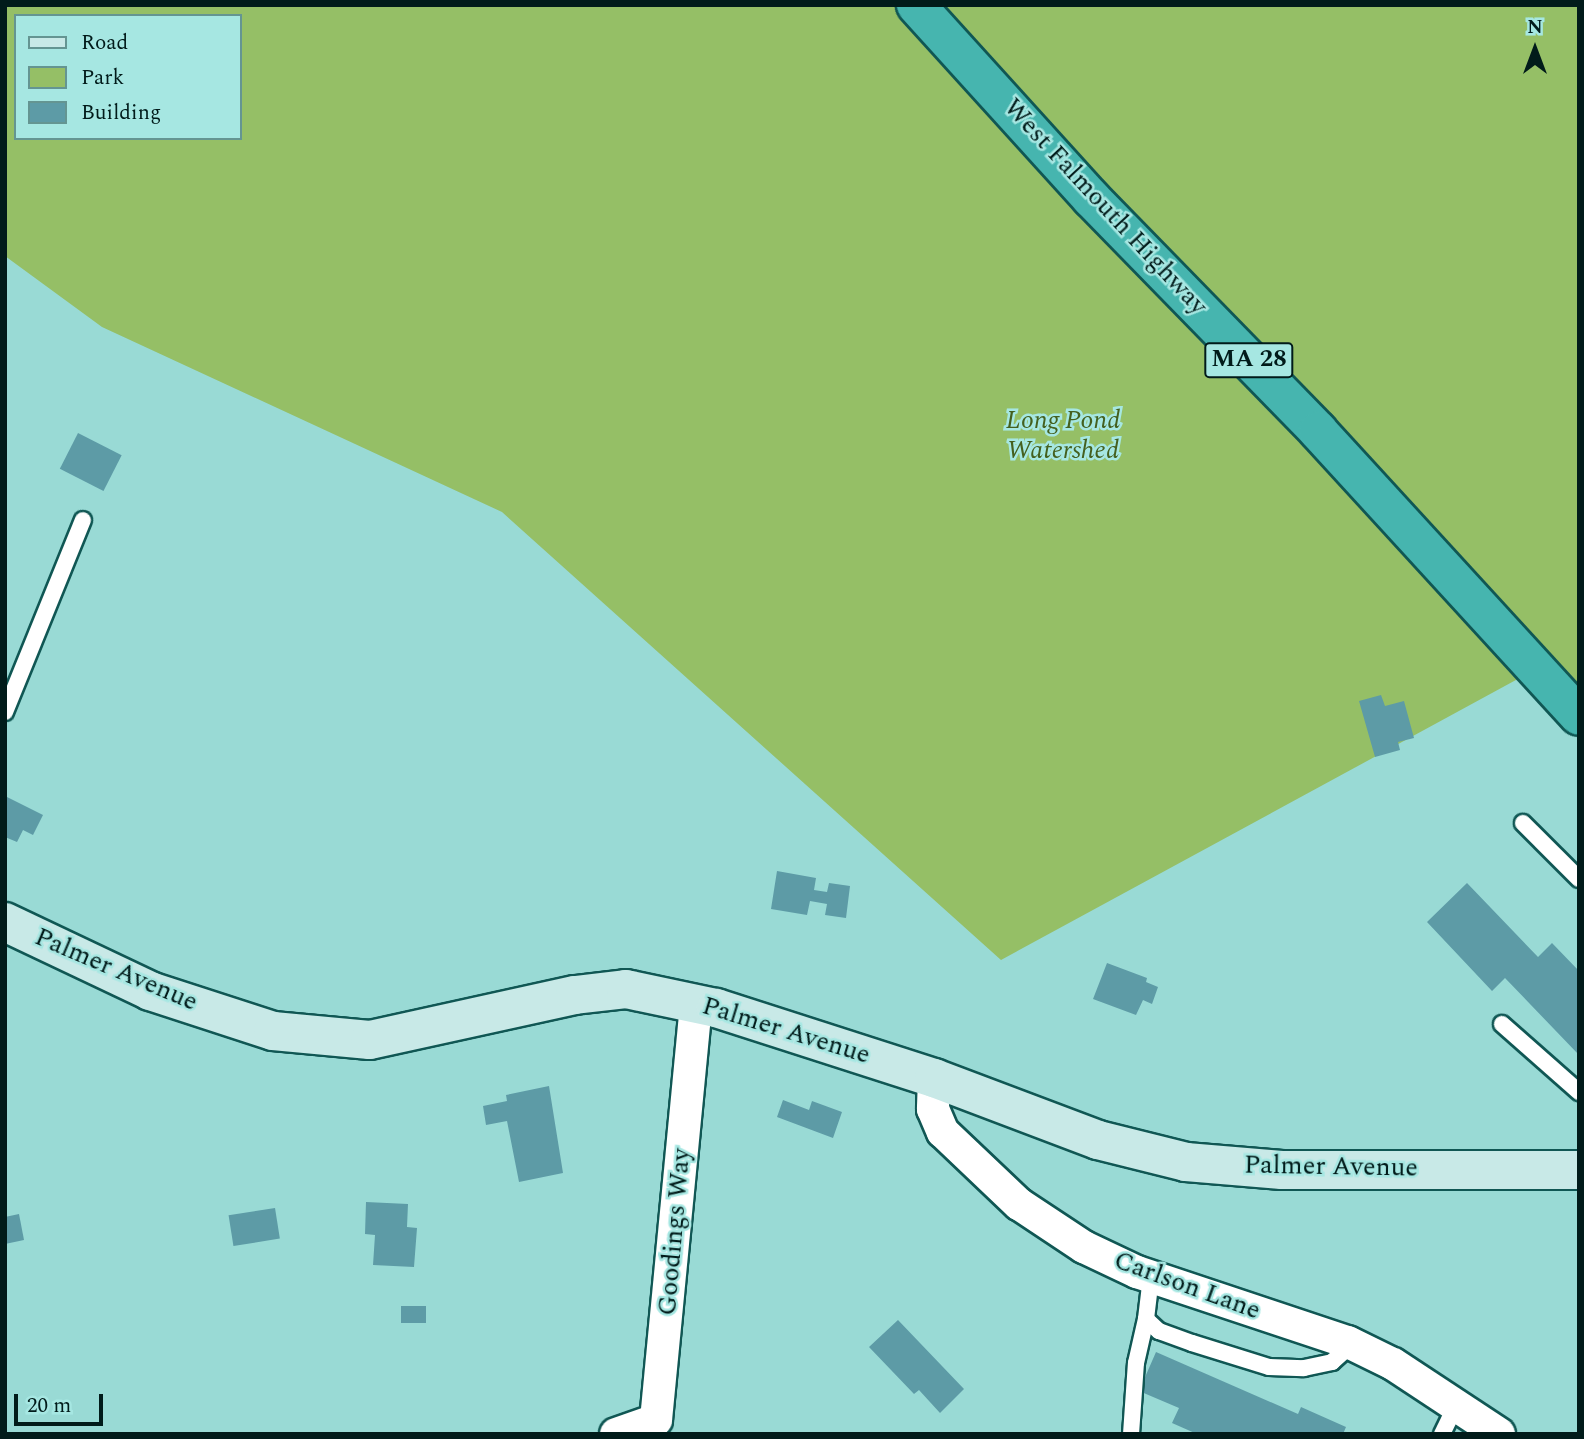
<!DOCTYPE html>
<style>
body{margin:0}
#map{position:relative;width:1584px;height:1439px;overflow:hidden;background:#99dad5;font-family:Spectral,serif}
div>[style]{position:absolute}
.green>*{inset:0;background:#95bf66}
.building>*{inset:0;background:#5d9ba6;transform-origin:0 0}
.roads{filter:drop-shadow(2px 0 #105754) drop-shadow(-2px 0 #105754) drop-shadow(0 2px #105754) drop-shadow(0 -2px #105754)}
.lane>*{height:16px;margin:-8px;padding:0 8px;transform-origin:8px;border-radius:8px;background:#fff}
.street>*{height:32px;margin:-16px;padding:0 16px;transform-origin:16px;border-radius:16px;background:#fff}
.secondary>*{height:38px;margin:-19px;padding:0 19px;transform-origin:19px;border-radius:19px;background:#c8e9e7}
.highway>*{height:38px;margin:-19px;padding:0 19px;transform-origin:19px;border-radius:19px;background:#46b5af}
span{translate:-50% -50%;white-space:nowrap;text-align:center;line-height:1.15;-webkit-text-stroke:5px #a6e7e2;paint-order:stroke}
.shield-label span{padding:2px 5px;background:#a6e7e2;border:2px solid;border-radius:5px;-webkit-text-stroke-width:0}
.shield-label{font-size:24px;color:#011b1a;font-weight:700}
.street-label{font-size:26px;color:#011b1a}
.park-label{font-size:26px;color:#44601e;font-style:italic}
.frame{position:absolute;inset:0;border:7px solid #011b1a;pointer-events:none}
.legend{position:absolute;left:14px;top:14px;width:228px;height:126px;box-sizing:border-box;background:#a6e7e2;border:2px solid #649592;margin:0;padding:9px 12px;list-style:none;font-size:21px;color:#011b1a}
.legend li{display:flex;align-items:center;gap:14px;height:35px}
.legend b{width:35px;border:2px solid #649592}
.north{position:absolute;left:1500px;top:14px;width:70px;height:70px;-webkit-text-stroke:5px #a6e7e2;paint-order:stroke;rotate:0deg;font-size:19px;font-weight:700;line-height:28px;text-align:center;color:#011b1a}
.north::after{content:'';display:block;margin:auto;width:24px;height:32px;background:#011b1a;clip-path:polygon(50% 0,100% 100%,50% 72%,0 100%)}
.scale{position:absolute;left:14px;top:1394px;width:89px;height:32px;box-sizing:border-box;border:4px solid #011b1a;border-top:0;padding-left:9px;font-size:21px;line-height:24px;white-space:nowrap;color:#011b1a;-webkit-text-stroke:5px #a6e7e2;paint-order:stroke}
</style>
<div id="map">
<div class="green">
<i style="clip-path:polygon(evenodd,5px 5px,1579px 5px,1579px 712px,1540px 667px,1001px 960px,502px 512px,102px 327px,5px 256px,5px 5px,16px 16px,240px 16px,240px 138px,16px 138px,16px 16px)"></i>
</div>
<div class="building">
<i style="left:78px;top:433px;width:49px;height:40px;rotate:27deg"></i>
<i style="clip-path:polygon(1381px 695px,1385px 706px,1404px 701px,1414px 738px,1398px 742px,1400px 750px,1375px 757px,1359px 701px)"></i>
<i style="clip-path:polygon(5px 796px,43px 815px,33px 835px,23px 830px,17px 842px,5px 837px)"></i>
<i style="clip-path:polygon(777px 871px,816px 878px,814px 890px,827px 892px,829px 883px,850px 886px,846px 918px,825px 915px,827px 904px,810px 901px,807px 915px,771px 909px)"></i>
<i style="clip-path:polygon(1467px 883px,1538px 957px,1552px 943px,1579px 971px,1579px 1055px,1505px 978px,1492px 991px,1427px 922px)"></i>
<i style="clip-path:polygon(1107px 963px,1147px 978px,1146px 982px,1158px 987px,1152px 1004px,1143px 1000px,1136px 1015px,1093px 999px)"></i>
<i style="clip-path:polygon(549px 1086px,563px 1173px,519px 1182px,507px 1121px,486px 1125px,483px 1106px,507px 1101px,506px 1095px)"></i>
<i style="clip-path:polygon(783px 1100px,809px 1110px,812px 1101px,842px 1112px,833px 1138px,777px 1117px)"></i>
<i style="clip-path:polygon(366px 1202px,408px 1204px,407px 1227px,417px 1228px,414px 1267px,373px 1265px,375px 1235px,365px 1234px)"></i>
<i style="left:275px;top:1208px;width:31px;height:47px;rotate:81deg"></i>
<i style="clip-path:polygon(19px 1214px,24px 1240px,5px 1244px,5px 1217px)"></i>
<i style="left:401px;top:1306px;width:25px;height:17px"></i>
<i style="clip-path:polygon(898px 1320px,964px 1389px,940px 1413px,919px 1390px,914px 1394px,869px 1347px)"></i>
<i style="clip-path:polygon(1156px 1352px,1298px 1414px,1301px 1407px,1346px 1427px,1343px 1434px,1197px 1434px,1172px 1423px,1179px 1408px,1139px 1391px)"></i>
</div>
<div class="roads">
<div class="lane">
<i style="left:5px;top:712px;width:207px;rotate:-67.9deg"></i>
<i style="left:1523px;top:823px;width:79px;rotate:45deg"></i>
<i style="left:1502px;top:1024px;width:103px;rotate:41.4deg"></i>
<i style="left:1151px;top:1277px;width:42px;rotate:96.8deg"></i>
<i style="left:1146px;top:1319px;width:18px;rotate:43deg"></i>
<i style="left:1159px;top:1331px;width:35px;rotate:20deg"></i>
<i style="left:1192px;top:1343px;width:81px;rotate:17.3deg"></i>
<i style="left:1269px;top:1367px;width:35px;rotate:2deg"></i>
<i style="left:1304px;top:1368px;width:29px;rotate:-12deg"></i>
<i style="left:1332px;top:1362px;width:27px;rotate:-42deg"></i>
<i style="left:1131px;top:1434px;width:71px;rotate:-86deg"></i>
<i style="left:1136px;top:1363px;width:45px;rotate:-77.2deg"></i>
<i style="left:1442px;top:1434px;width:34px;rotate:-64deg"></i>
</div>
<div class="street">
<i style="left:934px;top:1078px;width:31px;rotate:92deg"></i>
<i style="left:933px;top:1109px;width:25px;rotate:67deg"></i>
<i style="left:943px;top:1132px;width:105px;rotate:43.5deg"></i>
<i style="left:1019px;top:1204px;width:78px;rotate:33.5deg"></i>
<i style="left:1084px;top:1247px;width:59px;rotate:25.3deg"></i>
<i style="left:1137px;top:1272px;width:222px;rotate:18.4deg"></i>
<i style="left:1348px;top:1342px;width:50px;rotate:26.1deg"></i>
<i style="left:1393px;top:1364px;width:127px;rotate:33.4deg"></i>
<i style="left:616px;top:1434px;width:42px;rotate:-19.3deg"></i>
<i style="left:656px;top:1420px;width:419px;rotate:-84.5deg"></i>
</div>
<div class="secondary">
<i style="left:5px;top:922px;width:161px;rotate:25.4deg"></i>
<i style="left:150px;top:991px;width:129px;rotate:18deg"></i>
<i style="left:273px;top:1031px;width:97px;rotate:5.3deg"></i>
<i style="left:370px;top:1040px;width:210px;rotate:-12.4deg"></i>
<i style="left:575px;top:995px;width:51px;rotate:-6.7deg"></i>
<i style="left:626px;top:989px;width:92px;rotate:11.9deg"></i>
<i style="left:716px;top:1008px;width:229px;rotate:17.8deg"></i>
<i style="left:934px;top:1078px;width:175px;rotate:20.7deg"></i>
<i style="left:1098px;top:1140px;width:91px;rotate:14deg"></i>
<i style="left:1186px;top:1162px;width:96px;rotate:4.8deg"></i>
<i style="left:1282px;top:1170px;width:297px"></i>
</div>
<div class="highway">
<i style="left:916px;top:5px;width:261px;rotate:47.8deg"></i>
<i style="left:1091px;top:198px;width:325px;rotate:45.7deg"></i>
<i style="left:1318px;top:431px;width:386px;rotate:47.5deg"></i>
</div>
</div>
<div class="shield-label">
<span style="left:1249px;top:360px">MA 28</span>
</div>
<div class="street-label">
<span style="left:1105px;top:207px;rotate:47deg">West Falmouth Highway</span>
<span style="left:116px;top:970px;rotate:23deg">Palmer Avenue</span>
<span style="left:786px;top:1031px;rotate:17deg">Palmer Avenue</span>
<span style="left:1331px;top:1167px;rotate:1deg">Palmer Avenue</span>
<span style="left:675px;top:1232px;rotate:-85deg">Goodings Way</span>
<span style="left:1187px;top:1286px;rotate:20deg">Carlson Lane</span>
</div>
<div class="park-label">
<span style="left:1063px;top:436px">Long Pond<br>Watershed</span>
</div>
<div class="frame"></div>
<ul class="legend">
<li><b style="height:9px;background:#c8e9e7"></b>Road</li>
<li><b style="height:19px;background:#95bf66"></b>Park</li>
<li><b style="height:19px;background:#5d9ba6"></b>Building</li>
</ul>
<div class="north">N</div>
<div class="scale">20 m</div>
</div>
